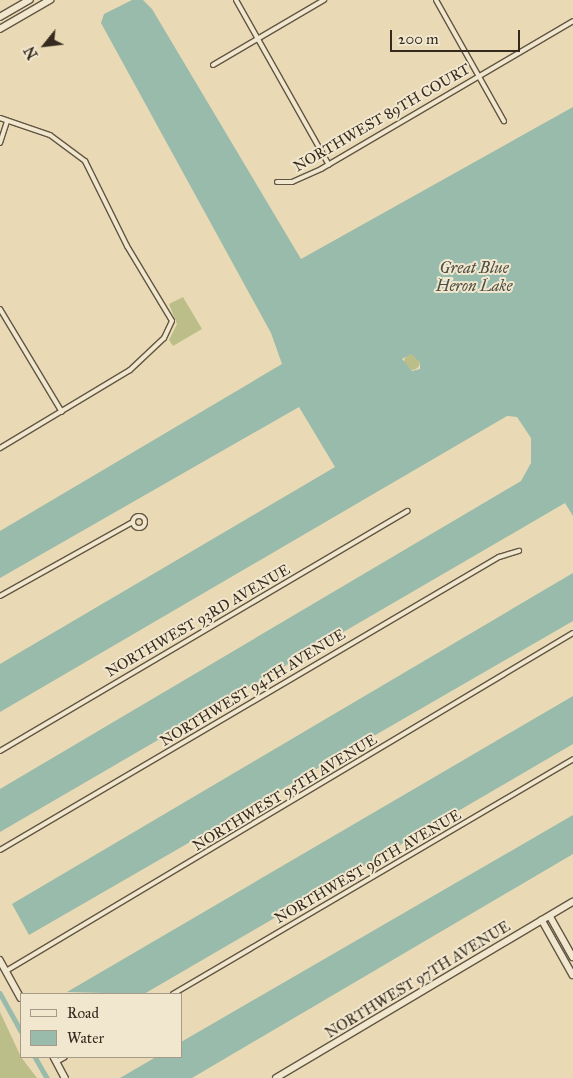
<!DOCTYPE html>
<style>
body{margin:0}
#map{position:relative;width:573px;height:1078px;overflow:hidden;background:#e9dab5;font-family:"IM FELL Great Primer",serif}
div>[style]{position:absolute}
.green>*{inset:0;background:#bcbe89}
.round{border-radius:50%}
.water>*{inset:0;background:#98bbab}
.canal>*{height:4.5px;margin:-2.25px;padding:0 2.25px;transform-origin:2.25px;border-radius:2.25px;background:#98bbab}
.roads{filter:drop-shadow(1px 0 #625643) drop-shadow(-1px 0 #625643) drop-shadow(0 1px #625643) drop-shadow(0 -1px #625643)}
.street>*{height:4px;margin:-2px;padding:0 2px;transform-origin:2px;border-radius:2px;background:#f1e7cf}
.street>.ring{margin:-2px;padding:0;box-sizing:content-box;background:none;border:4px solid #f1e7cf;border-radius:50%}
.secondary>*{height:5.5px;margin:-2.75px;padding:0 2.75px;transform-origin:2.75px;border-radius:2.75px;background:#f1e7cf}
span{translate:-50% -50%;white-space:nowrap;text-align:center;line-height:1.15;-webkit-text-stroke:4px #f1e7cf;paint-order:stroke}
.street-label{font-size:15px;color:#352a1d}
.water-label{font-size:16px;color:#4e4e40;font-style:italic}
.legend{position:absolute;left:20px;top:993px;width:162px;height:65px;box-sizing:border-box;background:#f1e7cf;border:1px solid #a69b88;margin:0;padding:6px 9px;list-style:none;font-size:15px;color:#352a1d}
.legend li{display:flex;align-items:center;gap:10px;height:25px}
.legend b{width:25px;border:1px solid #a69b88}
.north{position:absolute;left:20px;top:20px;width:50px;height:50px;-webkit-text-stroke:4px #f1e7cf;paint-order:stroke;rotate:241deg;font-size:14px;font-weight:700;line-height:20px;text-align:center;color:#352a1d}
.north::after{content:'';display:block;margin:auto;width:18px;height:22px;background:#352a1d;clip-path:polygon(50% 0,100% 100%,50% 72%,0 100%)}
.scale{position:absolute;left:390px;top:30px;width:130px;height:22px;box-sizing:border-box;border:2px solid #352a1d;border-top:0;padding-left:6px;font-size:15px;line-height:18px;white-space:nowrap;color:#352a1d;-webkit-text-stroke:4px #f1e7cf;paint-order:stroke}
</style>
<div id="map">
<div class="green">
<i style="clip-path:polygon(183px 297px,202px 329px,173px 346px,169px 340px,177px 324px,169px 304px)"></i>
<i class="round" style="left:404px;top:354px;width:16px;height:16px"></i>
<i style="clip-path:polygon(0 1012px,21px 1057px,37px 1078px,0 1078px)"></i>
</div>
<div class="water">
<i style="clip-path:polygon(evenodd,132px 0,143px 0,152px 9px,301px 259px,573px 107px,573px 516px,565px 503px,0 832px,0 789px,521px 481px,531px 463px,531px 438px,517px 417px,507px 416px,0 712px,0 664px,335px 467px,299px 407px,0 578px,0 531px,282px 364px,271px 333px,101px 23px,104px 14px,132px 0,411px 354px,420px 362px,420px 369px,412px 371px,402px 359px,411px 354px)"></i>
<i style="clip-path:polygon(573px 573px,573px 621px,29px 935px,12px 904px)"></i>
<i style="clip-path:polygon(573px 696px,573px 744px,144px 994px,67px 992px)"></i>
<i style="clip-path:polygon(573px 815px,573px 854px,192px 1078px,120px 1078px,156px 1057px,181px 1057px,181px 1042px)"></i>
</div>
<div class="canal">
<i style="left:0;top:993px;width:43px;rotate:61.1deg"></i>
<i style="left:35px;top:1057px;width:24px;rotate:60deg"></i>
</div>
<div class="roads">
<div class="street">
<i style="left:236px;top:0;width:189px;rotate:60.6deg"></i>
<i style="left:436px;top:0;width:139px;rotate:60.7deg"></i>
<i style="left:213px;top:65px;width:129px;rotate:-30.4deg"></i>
<i style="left:0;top:118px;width:53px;rotate:18.8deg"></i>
<i style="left:50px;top:135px;width:44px;rotate:36.6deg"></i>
<i style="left:85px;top:161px;width:95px;rotate:63.7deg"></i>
<i style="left:127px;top:246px;width:87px;rotate:59deg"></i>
<i style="left:172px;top:321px;width:19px;rotate:115deg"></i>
<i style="left:164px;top:338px;width:47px;rotate:136.7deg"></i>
<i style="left:130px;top:370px;width:152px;rotate:149deg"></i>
<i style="left:0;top:143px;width:23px;rotate:-72deg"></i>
<i style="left:277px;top:182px;width:15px"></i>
<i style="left:292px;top:182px;width:32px;rotate:-24deg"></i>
<i style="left:321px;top:169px;width:292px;rotate:-30.4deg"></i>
<i style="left:0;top:309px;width:120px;rotate:59deg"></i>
<i class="ring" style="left:133px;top:516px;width:8px;height:8px"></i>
<i style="left:0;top:596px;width:152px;rotate:-29.1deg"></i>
<i style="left:0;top:751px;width:473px;rotate:-30.5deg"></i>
<i style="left:0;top:850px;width:579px;rotate:-30.42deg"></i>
<i style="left:499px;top:557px;width:21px;rotate:-17deg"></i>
<i style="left:6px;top:971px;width:660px;rotate:-30.8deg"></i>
<i style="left:173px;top:994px;width:464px;rotate:-30.4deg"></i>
<i style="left:56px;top:1062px;width:10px;rotate:-29deg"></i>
</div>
<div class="secondary">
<i style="left:0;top:17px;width:34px;rotate:-30deg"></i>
<i style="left:0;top:29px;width:58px;rotate:-30.1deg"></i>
<i style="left:550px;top:916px;width:47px;rotate:60.7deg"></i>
<i style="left:542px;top:920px;width:63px;rotate:60.6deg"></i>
<i style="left:0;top:960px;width:43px;rotate:61.1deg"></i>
<i style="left:54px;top:1057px;width:24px;rotate:62deg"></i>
<i style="left:276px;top:1078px;width:345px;rotate:-30.7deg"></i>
</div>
</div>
<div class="street-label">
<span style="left:382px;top:118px;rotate:-30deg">NORTHWEST 89TH COURT</span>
<span style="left:198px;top:621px;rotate:-30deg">NORTHWEST 93RD AVENUE</span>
<span style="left:253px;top:688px;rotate:-31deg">NORTHWEST 94TH AVENUE</span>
<span style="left:285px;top:793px;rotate:-31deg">NORTHWEST 95TH AVENUE</span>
<span style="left:368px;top:867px;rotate:-30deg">NORTHWEST 96TH AVENUE</span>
<span style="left:418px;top:980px;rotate:-31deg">NORTHWEST 97TH AVENUE</span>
</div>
<div class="water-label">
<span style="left:474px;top:277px">Great Blue<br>Heron Lake</span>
</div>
<ul class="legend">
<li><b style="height:6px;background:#f1e7cf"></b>Road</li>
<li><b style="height:14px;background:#98bbab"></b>Water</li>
</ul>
<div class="north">N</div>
<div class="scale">200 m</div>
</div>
